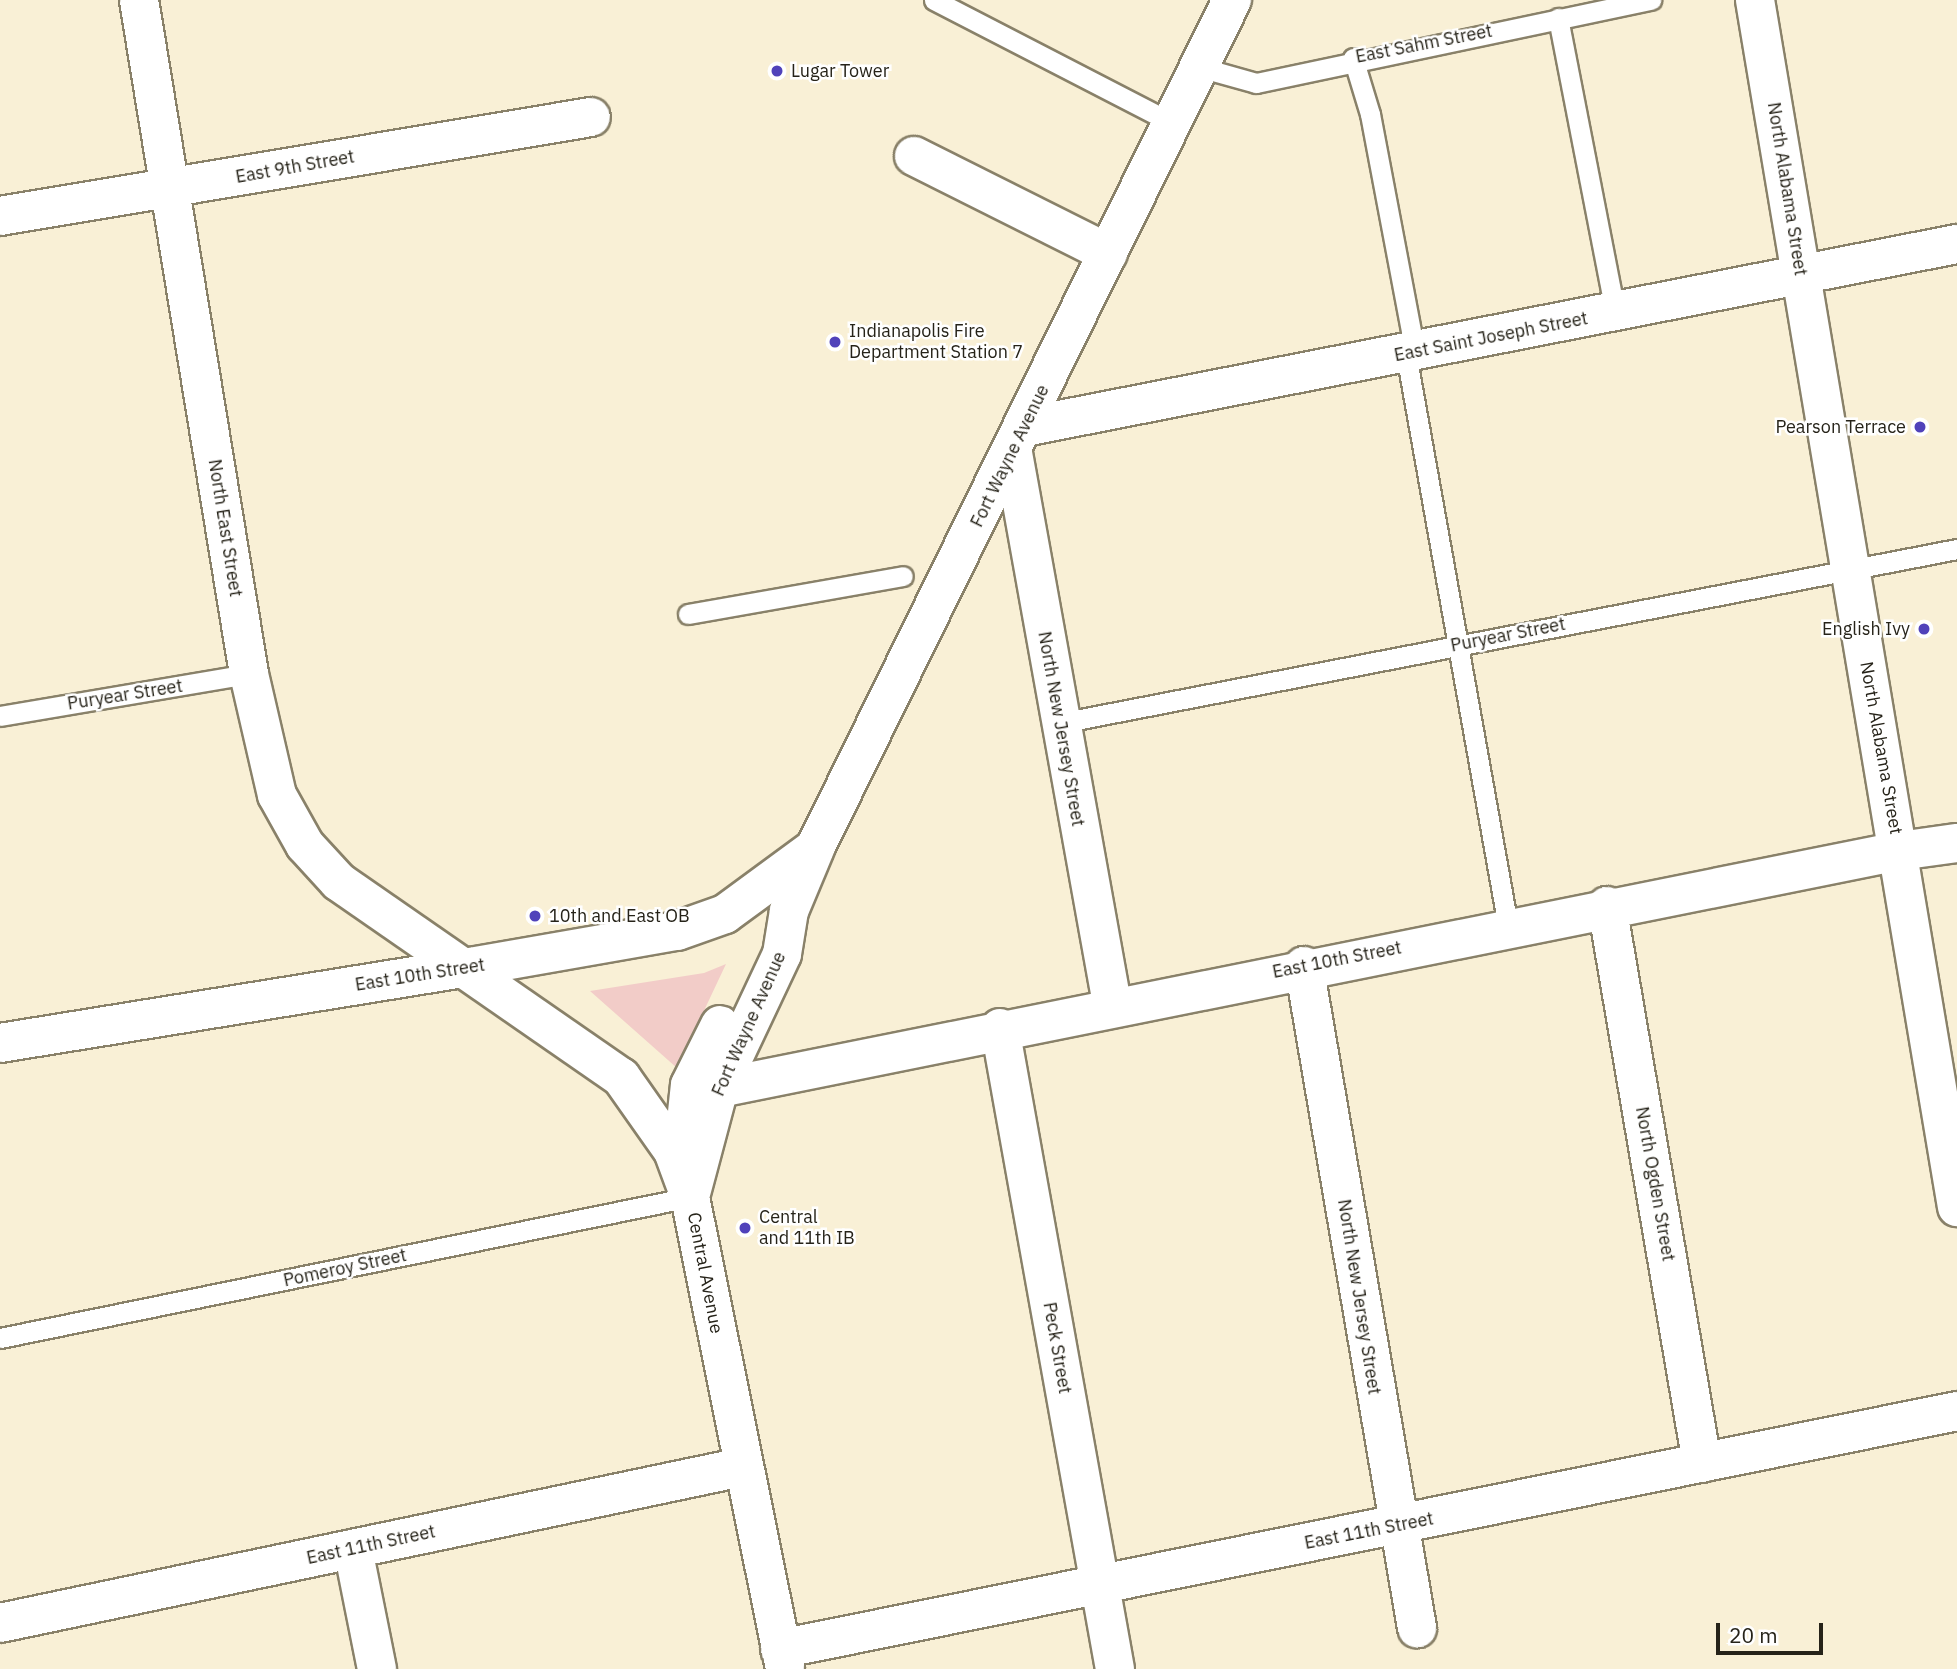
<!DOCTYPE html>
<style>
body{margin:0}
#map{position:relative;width:1957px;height:1669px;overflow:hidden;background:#f9f0d6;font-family:"IBM Plex Sans",sans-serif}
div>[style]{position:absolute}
.green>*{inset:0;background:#f2ccc8}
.roads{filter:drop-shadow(2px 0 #898169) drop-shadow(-2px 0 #898169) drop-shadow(0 2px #898169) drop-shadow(0 -2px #898169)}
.service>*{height:19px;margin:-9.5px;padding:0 9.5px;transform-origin:9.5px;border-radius:9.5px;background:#fff}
.minor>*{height:38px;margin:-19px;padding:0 19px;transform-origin:19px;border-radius:19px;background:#fff}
.tertiary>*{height:38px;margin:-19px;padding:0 19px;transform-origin:19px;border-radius:19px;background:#fff}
.secondary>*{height:38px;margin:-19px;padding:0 19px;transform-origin:19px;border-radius:19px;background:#fff}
.dots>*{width:19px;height:19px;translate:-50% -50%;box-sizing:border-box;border:4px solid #fff;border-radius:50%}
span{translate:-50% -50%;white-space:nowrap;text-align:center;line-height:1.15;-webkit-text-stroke:5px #fff;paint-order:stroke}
.street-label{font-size:18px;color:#262319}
.poi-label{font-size:18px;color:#262319}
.left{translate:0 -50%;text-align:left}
.right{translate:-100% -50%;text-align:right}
.scale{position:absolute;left:1716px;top:1623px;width:107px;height:32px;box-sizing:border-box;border:4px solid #262319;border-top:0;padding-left:9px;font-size:21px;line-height:24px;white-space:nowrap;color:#262319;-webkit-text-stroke:5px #fff;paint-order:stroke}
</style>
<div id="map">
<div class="green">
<i style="clip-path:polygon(726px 964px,677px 1068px,590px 991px,704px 973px)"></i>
</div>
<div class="roads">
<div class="service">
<i style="left:934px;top:0;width:268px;rotate:27.3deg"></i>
<i style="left:1558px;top:18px;width:299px;rotate:79deg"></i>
<i style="left:1353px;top:58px;width:59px;rotate:73.1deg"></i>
<i style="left:1370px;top:114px;width:242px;rotate:79.3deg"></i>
<i style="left:1199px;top:67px;width:59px;rotate:15.7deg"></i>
<i style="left:1256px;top:83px;width:404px;rotate:-11.9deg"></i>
<i style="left:1406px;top:354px;width:581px;rotate:79.89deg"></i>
<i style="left:688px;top:614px;width:218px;rotate:-10deg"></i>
<i style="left:0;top:716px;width:253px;rotate:-9.6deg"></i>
<i style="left:1060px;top:723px;width:914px;rotate:-10.98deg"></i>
<i style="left:0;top:1338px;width:704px;rotate:-11.55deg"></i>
</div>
<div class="minor">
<i style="left:914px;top:156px;width:217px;rotate:26.6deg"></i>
<i style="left:0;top:216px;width:599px;rotate:-9.51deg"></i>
<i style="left:1024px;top:427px;width:951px;rotate:-11.1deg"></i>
<i style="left:1013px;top:453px;width:560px;rotate:79.81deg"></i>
<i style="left:1607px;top:906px;width:565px;rotate:80.32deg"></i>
<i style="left:1304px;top:966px;width:672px;rotate:80.31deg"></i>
<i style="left:1000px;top:1028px;width:651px;rotate:79.83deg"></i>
<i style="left:353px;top:1549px;width:122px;rotate:78.7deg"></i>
<i style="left:0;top:1623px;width:758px;rotate:-11.87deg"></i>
<i style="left:780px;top:1649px;width:1201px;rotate:-11.43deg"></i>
</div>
<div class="tertiary">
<i style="left:470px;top:967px;width:210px;rotate:-9.9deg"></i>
<i style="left:677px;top:931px;width:51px;rotate:-19.5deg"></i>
<i style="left:725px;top:914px;width:108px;rotate:-36.3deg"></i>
<i style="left:719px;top:1088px;width:1204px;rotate:-11.36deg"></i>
<i style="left:683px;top:1150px;width:65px;rotate:-83.9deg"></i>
<i style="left:690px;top:1085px;width:67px;rotate:-63.4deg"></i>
<i style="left:690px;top:1197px;width:113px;rotate:-75.1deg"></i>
<i style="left:719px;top:1088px;width:148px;rotate:-64.8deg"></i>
<i style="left:782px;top:954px;width:44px;rotate:-80.8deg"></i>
<i style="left:789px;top:911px;width:70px;rotate:-67.4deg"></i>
<i style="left:816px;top:846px;width:943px;rotate:-63.82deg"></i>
</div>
<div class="secondary">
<i style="left:139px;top:0;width:683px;rotate:80.73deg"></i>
<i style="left:249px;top:674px;width:124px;rotate:77deg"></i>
<i style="left:277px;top:795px;width:57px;rotate:60.8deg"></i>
<i style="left:305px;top:845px;width:50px;rotate:47.4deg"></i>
<i style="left:339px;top:882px;width:343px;rotate:34.7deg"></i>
<i style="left:621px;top:1077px;width:90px;rotate:54.9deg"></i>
<i style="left:673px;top:1151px;width:49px;rotate:69.7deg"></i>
<i style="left:690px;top:1197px;width:481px;rotate:78.6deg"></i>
<i style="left:1755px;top:0;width:1224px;rotate:80.5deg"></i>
<i style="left:1899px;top:851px;width:59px;rotate:-7.9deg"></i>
<i style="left:0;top:1043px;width:476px;rotate:-9.2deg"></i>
</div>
</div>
<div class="dots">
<i style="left:777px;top:71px;background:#5042ba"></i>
<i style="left:835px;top:342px;background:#5042ba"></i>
<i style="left:1920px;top:427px;background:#5042ba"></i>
<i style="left:1924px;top:629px;background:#5042ba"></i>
<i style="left:535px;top:916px;background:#5042ba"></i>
<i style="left:745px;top:1228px;background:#5042ba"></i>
</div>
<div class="street-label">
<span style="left:1424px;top:44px;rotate:-11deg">East Sahm Street</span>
<span style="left:295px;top:167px;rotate:-10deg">East 9th Street</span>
<span style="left:1787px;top:189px;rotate:81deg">North Alabama Street</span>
<span style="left:1491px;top:337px;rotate:-11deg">East Saint Joseph Street</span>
<span style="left:1010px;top:456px;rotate:-64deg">Fort Wayne Avenue</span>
<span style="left:225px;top:528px;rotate:81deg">North East Street</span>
<span style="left:1508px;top:635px;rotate:-11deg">Puryear Street</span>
<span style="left:125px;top:695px;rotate:-9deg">Puryear Street</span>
<span style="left:1061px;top:729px;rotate:80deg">North New Jersey Street</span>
<span style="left:1881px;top:748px;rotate:80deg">North Alabama Street</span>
<span style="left:1337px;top:960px;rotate:-11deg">East 10th Street</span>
<span style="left:420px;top:975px;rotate:-9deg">East 10th Street</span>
<span style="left:749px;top:1024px;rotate:-66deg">Fort Wayne Avenue</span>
<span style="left:1655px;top:1184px;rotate:80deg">North Ogden Street</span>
<span style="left:345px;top:1268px;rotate:-12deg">Pomeroy Street</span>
<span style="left:705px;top:1273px;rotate:79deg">Central Avenue</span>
<span style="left:1359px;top:1297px;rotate:81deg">North New Jersey Street</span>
<span style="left:1057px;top:1348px;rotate:80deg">Peck Street</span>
<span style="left:1369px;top:1531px;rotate:-11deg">East 11th Street</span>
<span style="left:371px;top:1545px;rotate:-12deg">East 11th Street</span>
</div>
<div class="poi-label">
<span class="left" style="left:791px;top:71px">Lugar Tower</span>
<span class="left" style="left:849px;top:342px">Indianapolis Fire<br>Department Station 7</span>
<span class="right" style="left:1906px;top:427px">Pearson Terrace</span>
<span class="right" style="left:1910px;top:629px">English Ivy</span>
<span class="left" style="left:549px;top:916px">10th and East OB</span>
<span class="left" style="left:759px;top:1228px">Central<br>and 11th IB</span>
</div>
<div class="scale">20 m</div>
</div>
